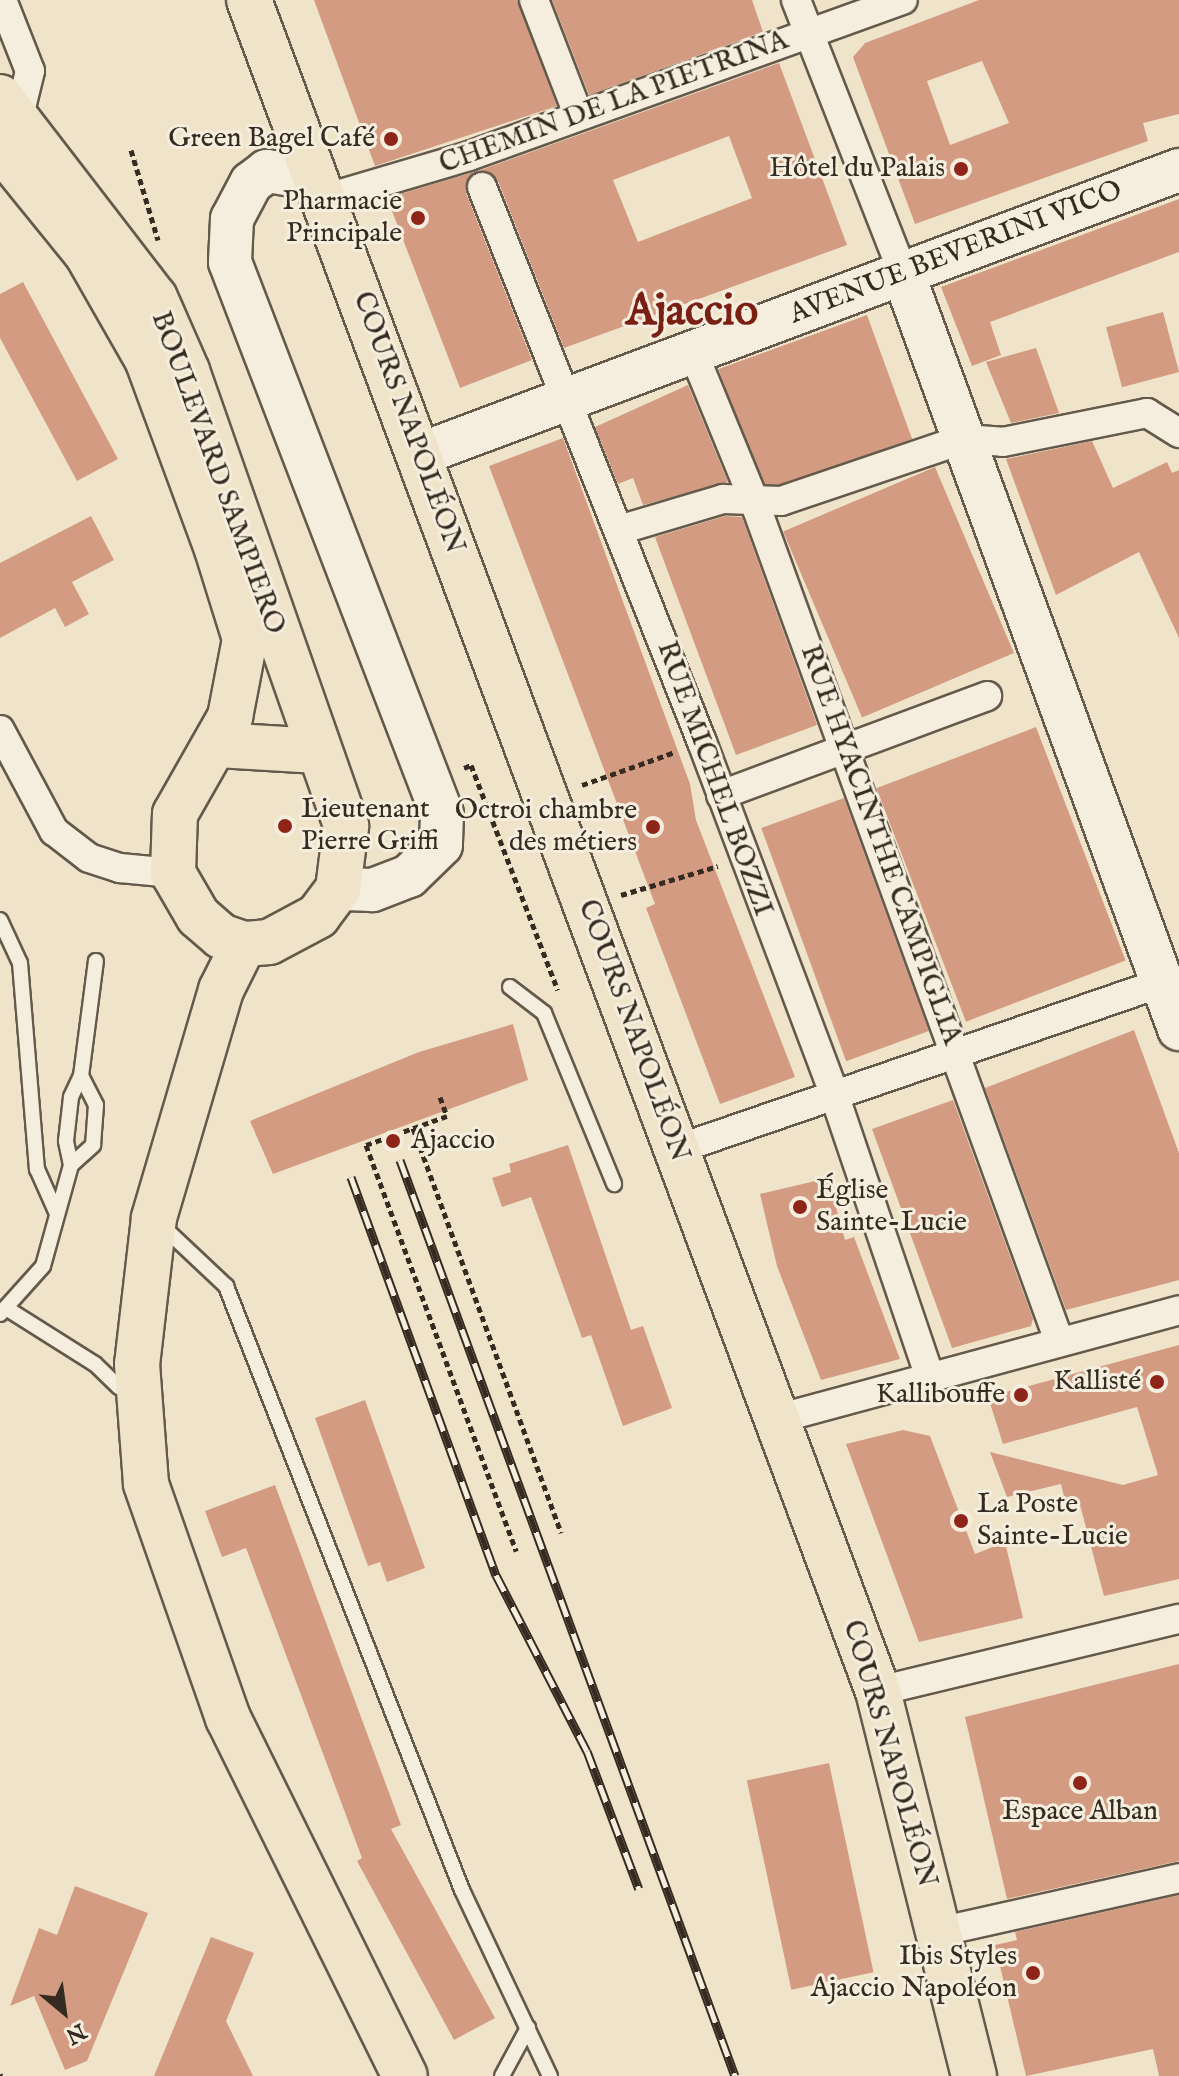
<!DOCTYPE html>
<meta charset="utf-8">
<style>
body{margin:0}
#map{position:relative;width:1179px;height:2076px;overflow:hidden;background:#efe4ca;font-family:"IM FELL English",serif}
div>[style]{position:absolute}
.building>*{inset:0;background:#d39c82;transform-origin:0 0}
.path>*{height:5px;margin-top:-2.5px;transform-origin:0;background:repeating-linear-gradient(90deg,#352b21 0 6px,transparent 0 10px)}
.roads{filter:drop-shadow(2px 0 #64594b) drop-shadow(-2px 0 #64594b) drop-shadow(0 2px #64594b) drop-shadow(0 -2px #64594b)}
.lane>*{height:14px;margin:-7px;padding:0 7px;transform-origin:7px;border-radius:7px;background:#f5eddd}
.street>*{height:28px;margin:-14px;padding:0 14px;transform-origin:14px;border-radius:14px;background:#f5eddd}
.secondary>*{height:42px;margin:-21px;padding:0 21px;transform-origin:21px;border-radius:21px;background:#f5eddd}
.primary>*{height:44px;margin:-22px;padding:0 22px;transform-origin:22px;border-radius:22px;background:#efe4ca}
.rail>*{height:9px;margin-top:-4.5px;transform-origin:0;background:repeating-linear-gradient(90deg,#f5eddd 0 18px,#352b21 0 36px);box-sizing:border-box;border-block:2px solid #352b21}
.dots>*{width:22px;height:22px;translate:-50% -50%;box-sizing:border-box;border:4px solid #f5eddd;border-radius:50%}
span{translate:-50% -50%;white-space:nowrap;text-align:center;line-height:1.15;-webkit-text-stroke:6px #f5eddd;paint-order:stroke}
.street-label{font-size:28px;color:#352b21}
.poi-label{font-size:28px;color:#352b21}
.right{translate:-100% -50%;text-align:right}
.left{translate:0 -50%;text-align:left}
.town-label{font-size:44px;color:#7a1f14;font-weight:700}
.north{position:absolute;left:24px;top:1972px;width:80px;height:80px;-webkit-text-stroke:6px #f5eddd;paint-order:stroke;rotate:151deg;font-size:22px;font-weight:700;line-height:32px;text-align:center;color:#352b21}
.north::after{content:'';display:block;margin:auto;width:28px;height:36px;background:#352b21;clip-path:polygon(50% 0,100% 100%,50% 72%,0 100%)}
</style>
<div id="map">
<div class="building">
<i style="clip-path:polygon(314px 0,517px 0,557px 106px,375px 166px)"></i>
<i style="clip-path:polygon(552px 0,752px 0,763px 32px,589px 95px)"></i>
<i style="clip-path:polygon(evenodd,979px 0,1179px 0,1179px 114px,1143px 123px,1148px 141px,915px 224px,853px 57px,865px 43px,979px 0,982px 61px,1009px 123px,950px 145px,927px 81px,982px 61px)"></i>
<i style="clip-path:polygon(evenodd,779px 63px,847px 245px,564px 348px,498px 181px,478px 171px,779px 63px,729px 136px,752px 198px,638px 242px,613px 180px,729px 136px)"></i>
<i style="clip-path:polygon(474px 172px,466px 193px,532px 360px,460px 388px,387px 198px)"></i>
<i style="clip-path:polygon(1179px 199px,1179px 252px,990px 322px,1001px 355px,972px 366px,941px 287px)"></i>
<i style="clip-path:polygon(23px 282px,118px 459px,77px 481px,0 338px,0 294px)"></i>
<i style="left:1163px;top:312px;width:62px;height:59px;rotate:75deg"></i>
<i style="left:867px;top:315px;width:132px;height:158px;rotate:70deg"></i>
<i style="clip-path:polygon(1036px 348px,1059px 413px,1011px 423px,986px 362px)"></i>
<i style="clip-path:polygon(688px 385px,728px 482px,643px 505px,633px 478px,618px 484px,595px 427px)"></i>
<i style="clip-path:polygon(563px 438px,690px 784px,696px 820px,795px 1077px,720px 1104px,646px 908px,655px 904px,489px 466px)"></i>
<i style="clip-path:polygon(1092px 441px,1113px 488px,1167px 462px,1172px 473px,1179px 470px,1179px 638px,1139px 552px,1056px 595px,1006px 459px)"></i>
<i style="left:935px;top:467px;width:202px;height:165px;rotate:67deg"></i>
<i style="clip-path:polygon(91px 516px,114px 560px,72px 582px,89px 614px,65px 627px,55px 608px,0 638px,0 563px)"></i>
<i style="clip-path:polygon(725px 516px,742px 517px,817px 725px,736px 755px,655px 537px)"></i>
<i style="left:1036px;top:727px;width:250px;height:171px;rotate:69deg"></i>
<i style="left:844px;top:798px;width:248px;height:88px;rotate:70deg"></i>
<i style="clip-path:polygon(513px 1024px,528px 1080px,273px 1174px,250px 1121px,419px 1052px)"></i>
<i style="clip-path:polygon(1134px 1030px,1179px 1153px,1179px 1280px,1066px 1310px,985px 1088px)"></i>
<i style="clip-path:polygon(953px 1100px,1033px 1319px,1031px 1326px,952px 1348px,872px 1129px)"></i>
<i style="clip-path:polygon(568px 1145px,631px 1330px,643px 1326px,672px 1408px,623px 1426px,591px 1335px,582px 1338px,531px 1197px,502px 1207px,492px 1178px,511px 1172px,509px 1164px)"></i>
<i style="clip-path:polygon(828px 1178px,845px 1240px,854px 1237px,900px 1359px,821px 1380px,777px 1266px,760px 1194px)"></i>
<i style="clip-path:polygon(1179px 1345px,1179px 1579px,1104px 1596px,1079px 1501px,1066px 1505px,1061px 1484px,1007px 1497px,990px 1452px,1123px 1485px,1158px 1475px,1137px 1407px,1003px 1444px,988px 1397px)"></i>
<i style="clip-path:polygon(365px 1400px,425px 1568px,387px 1582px,380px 1562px,368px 1566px,315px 1418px)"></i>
<i style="clip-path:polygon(903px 1430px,930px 1436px,975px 1554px,1005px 1542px,1023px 1618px,919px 1642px,846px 1444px)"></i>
<i style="clip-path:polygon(275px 1485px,401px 1825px,391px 1829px,495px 2018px,454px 2040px,357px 1861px,362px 1858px,246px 1548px,222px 1557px,205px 1511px)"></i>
<i style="clip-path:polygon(1179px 1664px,1179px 1861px,1007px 1899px,965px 1717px)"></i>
<i style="left:829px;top:1763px;width:214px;height:84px;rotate:78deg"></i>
<i style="clip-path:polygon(75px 1886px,148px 1913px,87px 2061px,65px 2070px,34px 1996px,10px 2006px,39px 1928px,57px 1935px)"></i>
<i style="clip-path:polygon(1179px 1895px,1179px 2076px,1159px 2076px,1153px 2049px,1026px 2076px,995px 1945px,1017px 1940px,1015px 1932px)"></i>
<i style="clip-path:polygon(211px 1937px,254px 1953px,226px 2021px,253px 2076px,154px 2076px)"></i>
</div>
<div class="path">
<i style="left:131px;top:150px;width:94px;rotate:73.3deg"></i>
<i style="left:464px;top:768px;width:8px;rotate:-23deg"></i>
<i style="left:471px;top:765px;width:241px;rotate:68.9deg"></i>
<i style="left:582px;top:785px;width:99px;rotate:-19.5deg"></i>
<i style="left:621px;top:895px;width:101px;rotate:-16.6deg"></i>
<i style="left:440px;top:1097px;width:20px;rotate:70deg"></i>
<i style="left:447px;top:1116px;width:86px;rotate:160.3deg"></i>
<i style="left:366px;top:1145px;width:433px;rotate:69.7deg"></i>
<i style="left:413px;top:1128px;width:431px;rotate:69.9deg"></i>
<i style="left:0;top:2074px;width:2px;rotate:63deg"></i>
</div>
<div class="roads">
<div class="lane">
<i style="left:0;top:920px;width:47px;rotate:65.1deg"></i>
<i style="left:20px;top:963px;width:207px;rotate:85.3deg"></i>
<i style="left:37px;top:1169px;width:49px;rotate:66deg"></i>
<i style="left:510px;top:987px;width:43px;rotate:37.4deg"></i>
<i style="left:544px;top:1013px;width:185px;rotate:67.7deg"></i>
<i style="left:71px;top:1165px;width:30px;rotate:-42deg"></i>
<i style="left:93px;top:1145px;width:40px;rotate:-85.7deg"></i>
<i style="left:96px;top:1105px;width:33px;rotate:-117deg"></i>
<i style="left:160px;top:1224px;width:91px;rotate:43.2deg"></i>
<i style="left:226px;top:1286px;width:648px;rotate:68.66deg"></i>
<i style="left:462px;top:1890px;width:206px;rotate:64.7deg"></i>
<i style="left:6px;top:1308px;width:105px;rotate:32.2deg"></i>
<i style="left:95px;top:1364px;width:33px;rotate:44deg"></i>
<i style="left:119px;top:1387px;width:16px;rotate:-15deg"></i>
<i style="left:0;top:1314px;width:64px;rotate:-48.1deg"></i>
<i style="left:43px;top:1266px;width:105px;rotate:-74.5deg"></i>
<i style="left:71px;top:1165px;width:25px;rotate:-102deg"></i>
<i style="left:66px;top:1141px;width:44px;rotate:-83.5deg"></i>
<i style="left:71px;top:1097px;width:23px;rotate:-65deg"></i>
<i style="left:81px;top:1076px;width:116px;rotate:-82.6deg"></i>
<i style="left:502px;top:2076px;width:55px;rotate:-61.6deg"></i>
</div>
<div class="street">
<i style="left:2px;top:0;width:76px;rotate:68.5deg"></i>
<i style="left:30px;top:71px;width:50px;rotate:103.8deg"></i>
<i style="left:534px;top:0;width:122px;rotate:68.9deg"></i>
<i style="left:796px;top:0;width:293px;rotate:68.6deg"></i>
<i style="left:482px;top:187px;width:597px;rotate:68.38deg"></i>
<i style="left:702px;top:742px;width:373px;rotate:69.4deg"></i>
<i style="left:833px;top:1091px;width:302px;rotate:71.3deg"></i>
<i style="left:324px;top:199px;width:151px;rotate:-16.5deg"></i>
<i style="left:469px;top:156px;width:461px;rotate:-19.8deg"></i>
<i style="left:693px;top:352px;width:161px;rotate:67.7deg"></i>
<i style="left:754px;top:501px;width:894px;rotate:70.04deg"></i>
<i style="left:619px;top:530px;width:109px;rotate:-16.6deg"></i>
<i style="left:723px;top:499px;width:58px;rotate:2deg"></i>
<i style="left:781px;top:501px;width:193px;rotate:-18.7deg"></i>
<i style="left:964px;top:439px;width:39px;rotate:4deg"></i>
<i style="left:1003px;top:442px;width:147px;rotate:-11.4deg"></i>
<i style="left:1147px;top:413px;width:38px;rotate:32deg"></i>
<i style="left:0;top:730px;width:115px;rotate:61.9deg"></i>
<i style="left:54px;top:831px;width:44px;rotate:37.6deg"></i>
<i style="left:89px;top:858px;width:33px;rotate:18deg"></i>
<i style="left:120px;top:868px;width:53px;rotate:5.4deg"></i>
<i style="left:721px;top:795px;width:284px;rotate:-20.4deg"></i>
<i style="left:678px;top:1149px;width:511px;rotate:-18.97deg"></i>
<i style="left:780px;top:1418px;width:413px;rotate:-15.1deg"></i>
<i style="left:878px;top:1691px;width:309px;rotate:-13.5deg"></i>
<i style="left:938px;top:1932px;width:247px;rotate:-12.6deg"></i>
</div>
<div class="secondary">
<i style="left:315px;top:179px;width:49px;rotate:-170.5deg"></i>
<i style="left:267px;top:171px;width:20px;rotate:143deg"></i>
<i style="left:251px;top:183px;width:41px;rotate:117.8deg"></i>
<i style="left:232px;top:219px;width:43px;rotate:92.7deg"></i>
<i style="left:230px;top:262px;width:591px;rotate:68.99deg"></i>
<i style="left:442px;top:814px;width:31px;rotate:92deg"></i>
<i style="left:441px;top:845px;width:45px;rotate:135.9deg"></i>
<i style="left:409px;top:876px;width:40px;rotate:159deg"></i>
<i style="left:372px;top:890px;width:34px;rotate:-178deg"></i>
<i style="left:903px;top:273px;width:805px;rotate:69.94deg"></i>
<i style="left:418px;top:455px;width:813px;rotate:-20.53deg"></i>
</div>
<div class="primary">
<i style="left:249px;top:0;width:1804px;rotate:69.6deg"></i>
<i style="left:878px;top:1691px;width:397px;rotate:76deg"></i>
<i style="left:0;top:97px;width:254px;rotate:52.4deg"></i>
<i style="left:155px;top:298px;width:80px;rotate:66.3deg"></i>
<i style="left:187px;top:371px;width:482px;rotate:70.7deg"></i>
<i style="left:346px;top:826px;width:64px;rotate:97.2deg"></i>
<i style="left:338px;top:889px;width:34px;rotate:127deg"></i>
<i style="left:318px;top:916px;width:55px;rotate:152deg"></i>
<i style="left:269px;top:942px;width:25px;rotate:175deg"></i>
<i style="left:244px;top:944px;width:24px;rotate:-161deg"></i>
<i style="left:221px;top:936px;width:30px;rotate:-139deg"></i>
<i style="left:198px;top:916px;width:50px;rotate:-120.2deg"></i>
<i style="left:173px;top:873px;width:59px;rotate:-88.1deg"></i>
<i style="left:175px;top:814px;width:112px;rotate:-60.4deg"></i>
<i style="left:230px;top:717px;width:79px;rotate:-79.1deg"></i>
<i style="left:245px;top:639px;width:94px;rotate:-107.3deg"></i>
<i style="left:217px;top:549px;width:200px;rotate:-110.2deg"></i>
<i style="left:148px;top:361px;width:123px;rotate:-119.7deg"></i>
<i style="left:87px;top:254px;width:138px;rotate:-129.1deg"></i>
<i style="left:218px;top:745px;width:100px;rotate:3.4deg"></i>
<i style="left:244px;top:944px;width:51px;rotate:116.6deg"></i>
<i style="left:221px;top:990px;width:238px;rotate:106.4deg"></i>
<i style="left:154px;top:1218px;width:147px;rotate:96.6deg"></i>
<i style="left:137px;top:1364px;width:120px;rotate:85.7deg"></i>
<i style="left:146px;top:1484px;width:248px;rotate:70.7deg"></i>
<i style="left:228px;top:1718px;width:399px;rotate:63.7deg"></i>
</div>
</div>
<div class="rail">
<i style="left:400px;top:1160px;width:975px;rotate:69.91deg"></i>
<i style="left:351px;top:1177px;width:424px;rotate:70deg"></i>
<i style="left:496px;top:1575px;width:198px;rotate:62.7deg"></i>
<i style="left:587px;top:1751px;width:147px;rotate:69.4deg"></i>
</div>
<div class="dots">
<i style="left:391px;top:139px;background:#8f2418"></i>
<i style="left:961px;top:169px;background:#8f2418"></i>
<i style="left:418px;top:218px;background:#8f2418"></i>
<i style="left:285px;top:826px;background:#8f2418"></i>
<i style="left:653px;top:827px;background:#8f2418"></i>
<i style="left:393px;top:1141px;background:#8f2418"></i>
<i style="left:800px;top:1207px;background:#8f2418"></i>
<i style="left:1157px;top:1382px;background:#8f2418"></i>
<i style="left:1021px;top:1395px;background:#8f2418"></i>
<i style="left:961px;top:1521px;background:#8f2418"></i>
<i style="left:1080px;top:1783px;background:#8f2418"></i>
<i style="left:1033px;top:1973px;background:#8f2418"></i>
</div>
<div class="street-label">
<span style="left:614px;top:103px;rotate:-20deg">CHEMIN DE LA PIETRINA</span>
<span style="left:956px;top:253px;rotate:-21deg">AVENUE BEVERINI VICO</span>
<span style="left:408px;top:423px;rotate:70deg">COURS NAPOLÉON</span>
<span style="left:217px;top:473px;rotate:70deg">BOULEVARD SAMPIERO</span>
<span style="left:714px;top:779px;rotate:70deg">RUE MICHEL BOZZI</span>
<span style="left:880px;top:845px;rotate:70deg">RUE HYACINTHE CAMPIGLIA</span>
<span style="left:633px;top:1031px;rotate:70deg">COURS NAPOLÉON</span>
<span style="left:889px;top:1754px;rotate:74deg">COURS NAPOLÉON</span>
</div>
<div class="poi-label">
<span class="right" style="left:375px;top:139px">Green Bagel Café</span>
<span class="right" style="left:945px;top:169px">Hôtel du Palais</span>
<span class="right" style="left:402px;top:218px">Pharmacie<br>Principale</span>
<span class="left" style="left:301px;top:826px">Lieutenant<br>Pierre Griffi</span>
<span class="right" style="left:637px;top:827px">Octroi chambre<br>des métiers</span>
<span class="left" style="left:411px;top:1141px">Ajaccio</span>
<span class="left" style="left:816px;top:1207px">Église<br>Sainte-Lucie</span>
<span class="right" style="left:1141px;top:1382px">Kallisté</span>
<span class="right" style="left:1005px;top:1395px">Kallibouffe</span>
<span class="left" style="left:977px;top:1521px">La Poste<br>Sainte-Lucie</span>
<span style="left:1080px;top:1812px">Espace Alban</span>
<span class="right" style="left:1017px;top:1973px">Ibis Styles<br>Ajaccio Napoléon</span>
</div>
<div class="town-label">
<span style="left:692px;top:312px">Ajaccio</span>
</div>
<div class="north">N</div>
</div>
